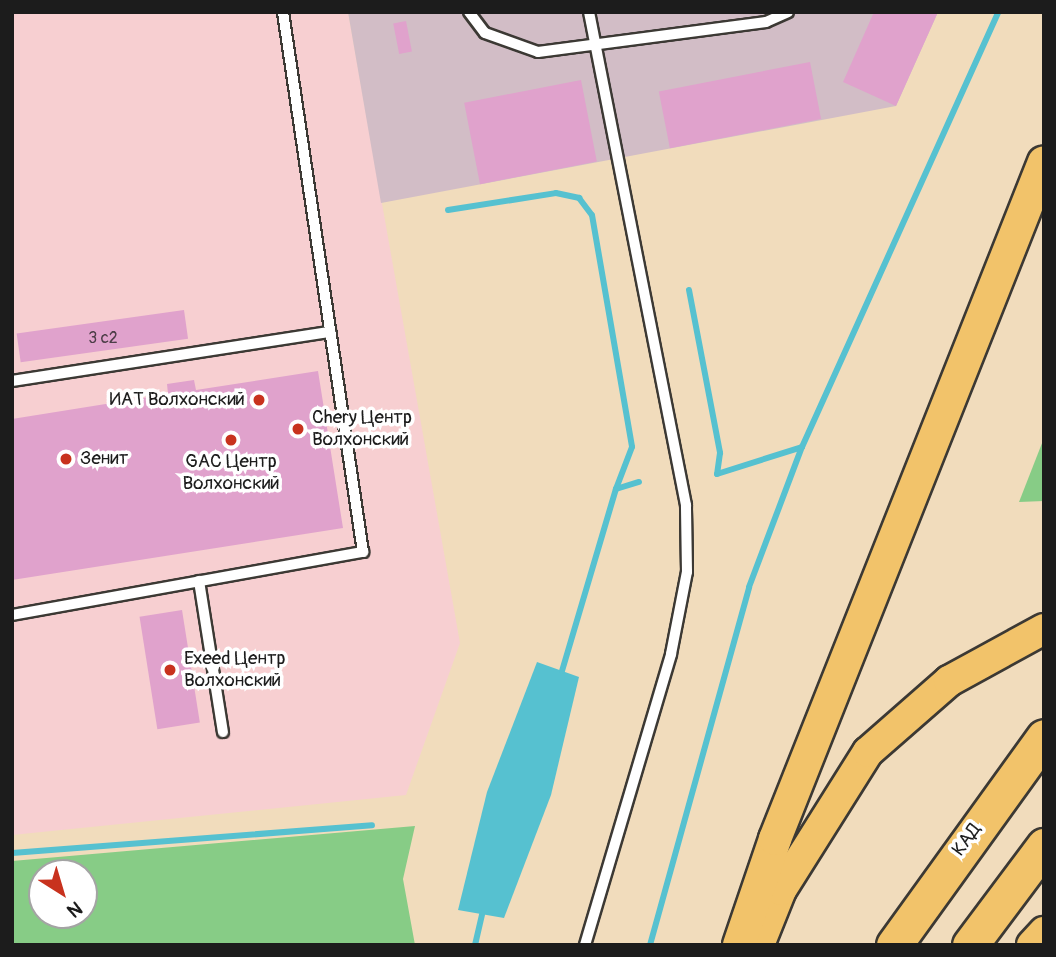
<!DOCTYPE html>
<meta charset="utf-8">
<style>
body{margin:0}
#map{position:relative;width:1056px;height:957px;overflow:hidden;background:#f1dcbc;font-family:Pangolin,sans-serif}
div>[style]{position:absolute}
.built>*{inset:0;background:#f7cfd1}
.industrial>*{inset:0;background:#d2bdc6}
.green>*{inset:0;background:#87cc86}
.water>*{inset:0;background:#56c1d0}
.stream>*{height:6px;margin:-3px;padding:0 3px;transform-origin:3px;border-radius:3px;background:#56c1d0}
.building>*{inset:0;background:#e0a2cc;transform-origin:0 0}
.roads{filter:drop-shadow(2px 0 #3c3934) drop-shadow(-2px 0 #3c3934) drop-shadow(0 2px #3c3934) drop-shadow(0 -2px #3c3934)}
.service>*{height:10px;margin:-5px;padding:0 5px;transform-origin:5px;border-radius:5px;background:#fff}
.primary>*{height:30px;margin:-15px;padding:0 15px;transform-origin:15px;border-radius:15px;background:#f2c36a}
.trunk>*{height:32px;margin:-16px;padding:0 16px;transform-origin:16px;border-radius:16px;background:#f2c36a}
.motorway>*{height:35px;margin:-17.5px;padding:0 17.5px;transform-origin:17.5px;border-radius:17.5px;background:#f2c36a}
.dots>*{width:19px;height:19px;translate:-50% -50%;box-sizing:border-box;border:4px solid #fff;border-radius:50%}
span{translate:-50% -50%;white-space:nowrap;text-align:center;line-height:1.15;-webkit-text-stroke:7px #fff;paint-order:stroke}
.number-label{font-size:16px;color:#4d3e48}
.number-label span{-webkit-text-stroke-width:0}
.poi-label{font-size:19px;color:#1c1c1c}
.right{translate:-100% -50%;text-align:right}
.left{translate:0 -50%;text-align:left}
.street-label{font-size:19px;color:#1c1c1c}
.frame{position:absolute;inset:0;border:14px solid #1c1c1c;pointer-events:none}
.north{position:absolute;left:28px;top:859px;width:70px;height:70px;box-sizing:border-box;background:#fff;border:2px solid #a4a4a4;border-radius:50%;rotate:143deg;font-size:19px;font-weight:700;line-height:28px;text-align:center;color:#1c1c1c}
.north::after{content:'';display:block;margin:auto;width:24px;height:32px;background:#c8321e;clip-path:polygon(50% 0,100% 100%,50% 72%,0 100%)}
</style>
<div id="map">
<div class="built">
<i style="clip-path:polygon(12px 12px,348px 12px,460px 643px,406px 795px,12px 835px)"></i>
</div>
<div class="industrial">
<i style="clip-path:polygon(348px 12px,938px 12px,896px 106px,381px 203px)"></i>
</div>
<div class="green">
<i style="clip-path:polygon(1044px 438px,1044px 501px,1019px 502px)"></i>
<i style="clip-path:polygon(evenodd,415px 826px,403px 879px,415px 945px,12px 945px,12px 861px,415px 826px,42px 873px,84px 873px,84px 915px,42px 915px,42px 873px)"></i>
</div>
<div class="water">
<i style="clip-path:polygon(537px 662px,579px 677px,551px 795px,504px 918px,458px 910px,487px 792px)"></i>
</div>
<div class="stream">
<i style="left:448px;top:210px;width:109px;rotate:-8.9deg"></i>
<i style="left:556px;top:193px;width:24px;rotate:12deg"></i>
<i style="left:579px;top:198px;width:21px;rotate:53deg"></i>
<i style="left:592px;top:215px;width:235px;rotate:80.2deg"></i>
<i style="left:632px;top:447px;width:45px;rotate:110.9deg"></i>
<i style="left:689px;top:290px;width:166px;rotate:79.2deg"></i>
<i style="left:720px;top:453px;width:21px;rotate:98deg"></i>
<i style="left:717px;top:474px;width:89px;rotate:-17.6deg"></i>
<i style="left:562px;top:671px;width:190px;rotate:-73.5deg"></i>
<i style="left:616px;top:489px;width:24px;rotate:-17deg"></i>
<i style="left:12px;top:853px;width:361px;rotate:-4.4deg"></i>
<i style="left:475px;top:945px;width:32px;rotate:-77deg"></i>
<i style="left:650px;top:945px;width:371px;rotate:-74.5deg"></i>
<i style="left:749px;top:587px;width:150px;rotate:-69.3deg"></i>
<i style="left:802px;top:447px;width:477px;rotate:-65.7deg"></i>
</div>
<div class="building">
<i style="clip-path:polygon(874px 12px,938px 12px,896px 106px,843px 82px)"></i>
<i style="left:406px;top:21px;width:31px;height:13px;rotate:79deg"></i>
<i style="left:810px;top:62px;width:58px;height:154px;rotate:79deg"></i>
<i style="left:581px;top:80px;width:83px;height:119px;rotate:79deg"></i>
<i style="left:184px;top:310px;width:29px;height:169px;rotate:82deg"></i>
<i style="clip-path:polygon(318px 371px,343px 528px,12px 580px,12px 419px,168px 394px,167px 384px,194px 380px,196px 390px)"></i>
<i style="left:182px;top:610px;width:114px;height:43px;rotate:81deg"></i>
</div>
<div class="roads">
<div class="service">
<i style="left:469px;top:12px;width:26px;rotate:53deg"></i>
<i style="left:485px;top:33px;width:56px;rotate:19.7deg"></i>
<i style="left:538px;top:52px;width:230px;rotate:-7.5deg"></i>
<i style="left:766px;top:22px;width:24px;rotate:-24deg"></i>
<i style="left:12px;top:381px;width:322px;rotate:-8.8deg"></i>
<i style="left:199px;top:581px;width:153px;rotate:81deg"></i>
<i style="left:12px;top:615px;width:357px;rotate:-10.2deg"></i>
<i style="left:363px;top:552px;width:546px;rotate:-98.43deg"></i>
<i style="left:585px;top:945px;width:303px;rotate:-73.5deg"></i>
<i style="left:671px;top:654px;width:84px;rotate:-79deg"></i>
<i style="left:687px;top:572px;width:67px;rotate:-90.9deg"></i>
<i style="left:686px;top:505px;width:502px;rotate:-101.13deg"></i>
</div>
<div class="primary">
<i style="left:759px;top:945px;width:59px;rotate:-68.2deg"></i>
<i style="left:781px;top:890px;width:163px;rotate:-57.8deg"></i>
<i style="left:868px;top:752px;width:108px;rotate:-41.2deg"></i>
<i style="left:949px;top:681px;width:108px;rotate:-28.7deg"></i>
<i style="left:1032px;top:945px;width:18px;rotate:-47deg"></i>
</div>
<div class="trunk">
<i style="left:739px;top:945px;width:112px;rotate:-71.2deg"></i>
<i style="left:775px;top:839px;width:728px;rotate:-68.33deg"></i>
</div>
<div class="motorway">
<i style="left:894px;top:945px;width:256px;rotate:-54.2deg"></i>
<i style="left:970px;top:945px;width:124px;rotate:-53.2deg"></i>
</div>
</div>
<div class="dots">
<i style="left:259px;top:400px;background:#c8321e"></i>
<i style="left:298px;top:429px;background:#c8321e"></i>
<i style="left:231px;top:440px;background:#c8321e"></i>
<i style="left:66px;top:459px;background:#c8321e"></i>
<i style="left:170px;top:670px;background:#c8321e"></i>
</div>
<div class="number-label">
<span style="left:103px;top:338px">3 с2</span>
</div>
<div class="poi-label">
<span class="right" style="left:245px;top:400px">ИАТ Волхонский</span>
<span class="left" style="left:312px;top:429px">Chery Центр<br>Волхонский</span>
<span class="left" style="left:80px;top:459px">Зенит</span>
<span style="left:231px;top:473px">GAC Центр<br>Волхонский</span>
<span class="left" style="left:184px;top:670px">Exeed Центр<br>Волхонский</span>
</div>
<div class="street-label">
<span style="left:967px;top:840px;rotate:-54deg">КАД</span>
</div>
<div class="frame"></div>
<div class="north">N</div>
</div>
